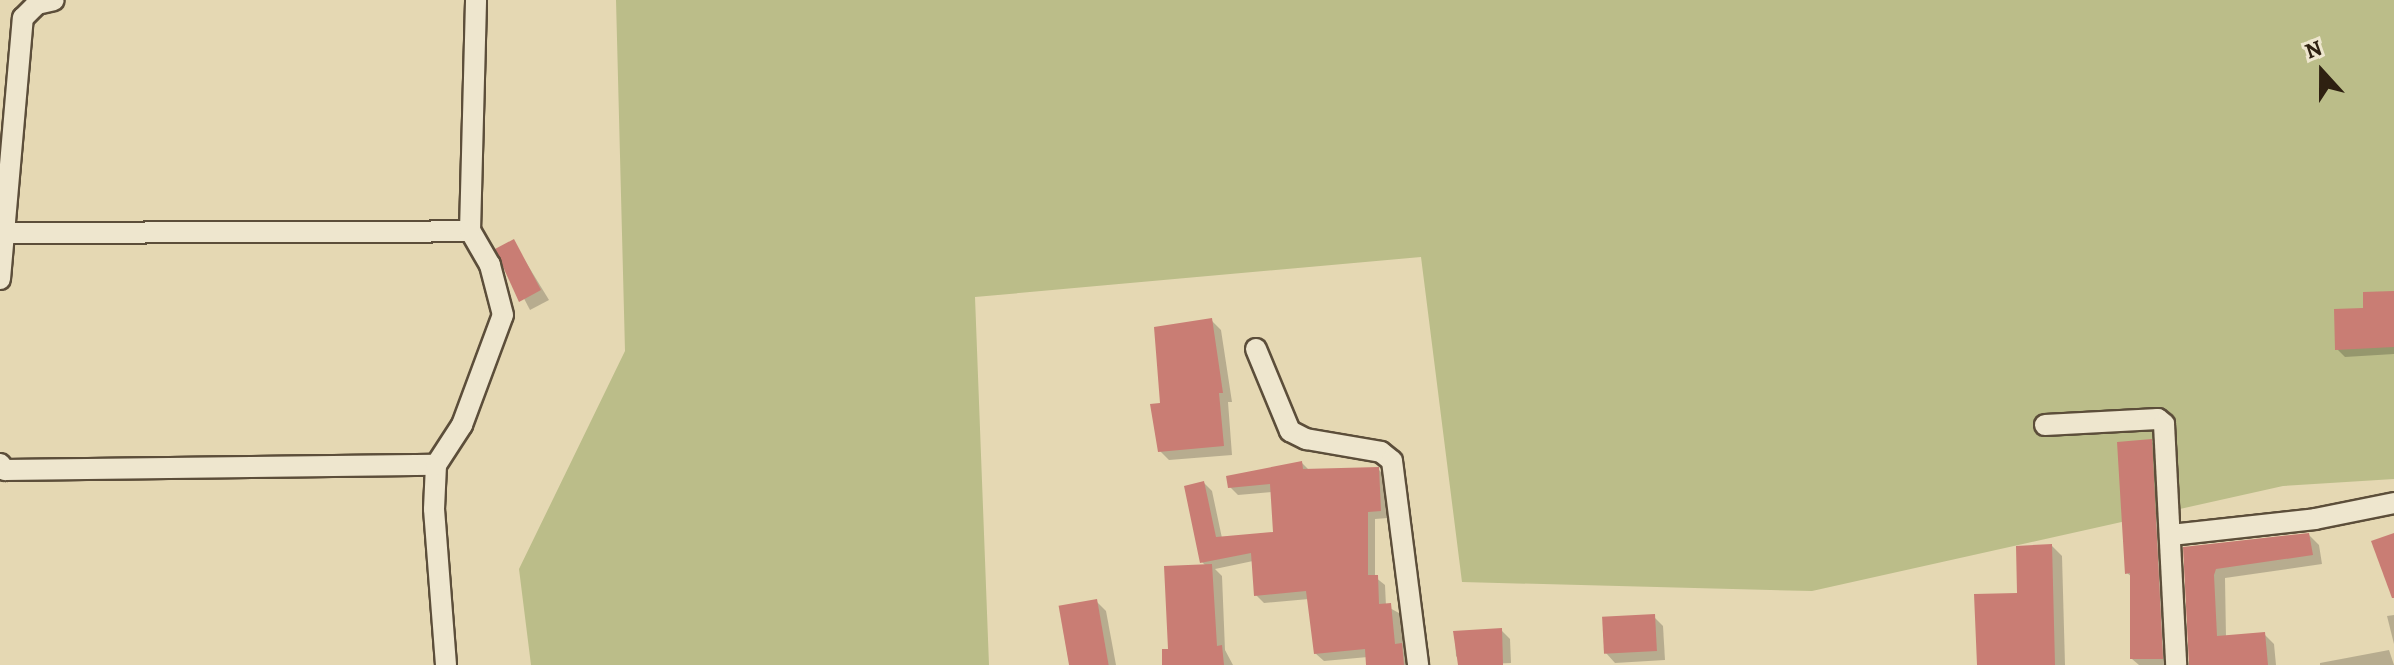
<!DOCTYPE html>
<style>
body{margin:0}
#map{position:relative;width:2394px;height:665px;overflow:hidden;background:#e5d8b3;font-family:Alegreya,serif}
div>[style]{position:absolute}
.green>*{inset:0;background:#bbbd89}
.shadow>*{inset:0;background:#0003}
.building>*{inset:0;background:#c97d74;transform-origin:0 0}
.roads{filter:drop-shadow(2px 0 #5c4e3a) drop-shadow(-2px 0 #5c4e3a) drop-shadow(0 2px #5c4e3a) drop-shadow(0 -2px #5c4e3a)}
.minor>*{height:20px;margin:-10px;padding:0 10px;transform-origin:10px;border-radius:10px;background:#eee6ce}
span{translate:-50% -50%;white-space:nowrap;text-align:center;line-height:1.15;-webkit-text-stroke:6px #eee6ce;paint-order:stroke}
.north{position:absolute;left:2282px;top:32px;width:80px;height:80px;-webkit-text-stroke:6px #eee6ce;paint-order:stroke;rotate:339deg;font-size:22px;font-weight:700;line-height:32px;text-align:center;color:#2e2011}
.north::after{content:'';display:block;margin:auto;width:28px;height:36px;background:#2e2011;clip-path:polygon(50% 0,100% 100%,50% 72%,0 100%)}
</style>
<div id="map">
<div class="green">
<i style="clip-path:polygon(616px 0,2394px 0,2394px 479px,2283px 486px,1812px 591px,1462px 582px,1421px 257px,975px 297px,989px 665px,531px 665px,519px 569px,625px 351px)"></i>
</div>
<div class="shadow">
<i style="clip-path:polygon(513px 241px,549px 300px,530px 310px,498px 249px)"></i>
<i style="clip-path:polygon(2394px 293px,2394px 354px,2345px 357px,2337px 349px,2365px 310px)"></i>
<i style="clip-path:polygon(1212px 321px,1221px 330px,1232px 402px,1228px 402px,1232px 455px,1169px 460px,1160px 451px,1162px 405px)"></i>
<i style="clip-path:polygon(2151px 441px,2162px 452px,2173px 665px,2139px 665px,2132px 659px,2132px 577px,2127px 573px)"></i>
<i style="clip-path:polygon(1302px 463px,1310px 471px,1378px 469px,1386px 477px,1388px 518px,1375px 519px,1375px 577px,1385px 585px,1386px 606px,1399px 613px,1408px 665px,1368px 665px,1368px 657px,1324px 661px,1315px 653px,1309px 599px,1264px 603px,1256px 595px,1253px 561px,1215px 569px,1222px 576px,1225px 650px,1233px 665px,1169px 665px,1206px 566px,1202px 562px,1204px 483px,1212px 491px,1222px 538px,1275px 534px,1272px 492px,1238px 495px,1230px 487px)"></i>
<i style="clip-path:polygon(2309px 535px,2319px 545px,2322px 564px,2225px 578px,2226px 638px,2264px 634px,2274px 644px,2276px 665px,2191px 665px,2185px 549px)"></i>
<i style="clip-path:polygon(2052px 546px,2062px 556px,2065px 665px,1979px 665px)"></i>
<i style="clip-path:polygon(1096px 601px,1106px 611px,1116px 665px,1072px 665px)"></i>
<i style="clip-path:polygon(2394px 615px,2394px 644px,2387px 616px)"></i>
<i style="clip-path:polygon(1654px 617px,1663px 626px,1665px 660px,1615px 663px,1606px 653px)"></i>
<i style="clip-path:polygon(1501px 630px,1510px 639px,1511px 663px,1465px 665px,1456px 656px,1455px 633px)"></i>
<i style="clip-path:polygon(2389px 650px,2394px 665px,2320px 665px,2320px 663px)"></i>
</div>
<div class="building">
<i style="clip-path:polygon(514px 239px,541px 290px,519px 302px,495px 249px)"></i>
<i style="clip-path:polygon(2394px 291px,2394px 347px,2335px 350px,2334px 309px,2363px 308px,2363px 292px)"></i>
<i style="clip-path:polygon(1212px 318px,1223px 393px,1219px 393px,1224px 446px,1158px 452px,1150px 404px,1160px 403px,1154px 327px)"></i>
<i style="clip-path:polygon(2152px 439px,2163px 659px,2130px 659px,2130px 573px,2125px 574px,2117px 442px)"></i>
<i style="clip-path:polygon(1302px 461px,1303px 469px,1379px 467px,1381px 511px,1368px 512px,1368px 575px,1378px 575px,1379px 604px,1391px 603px,1395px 644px,1402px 643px,1404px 665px,1366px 665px,1365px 649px,1314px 654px,1306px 591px,1254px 596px,1251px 553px,1200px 563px,1184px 486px,1204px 481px,1216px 537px,1273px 532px,1270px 484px,1228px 488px,1226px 476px)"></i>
<i style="clip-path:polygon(2309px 533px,2313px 555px,2216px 569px,2214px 575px,2217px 636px,2265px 632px,2268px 665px,2189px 665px,2183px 547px)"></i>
<i style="clip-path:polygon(2394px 533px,2394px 598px,2392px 598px,2371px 541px)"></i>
<i style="clip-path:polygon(2052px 544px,2055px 665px,1977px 665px,1974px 594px,2017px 593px,2016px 546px)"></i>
<i style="clip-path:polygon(1212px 564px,1217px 646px,1222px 645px,1224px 665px,1162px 665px,1162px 649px,1168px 649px,1164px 566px)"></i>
<i style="left:1097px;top:599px;width:67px;height:39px;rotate:80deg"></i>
<i style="left:1655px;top:614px;width:37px;height:53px;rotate:87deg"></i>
<i style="clip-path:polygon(1502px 628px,1503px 665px,1458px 665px,1453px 631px)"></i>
</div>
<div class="roads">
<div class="minor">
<i style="left:3px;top:233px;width:467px;rotate:-0.2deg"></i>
<i style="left:0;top:279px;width:262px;rotate:-85deg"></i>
<i style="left:23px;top:18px;width:20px;rotate:-45deg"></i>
<i style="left:37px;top:4px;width:17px;rotate:-13deg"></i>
<i style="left:1256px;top:349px;width:89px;rotate:67.5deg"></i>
<i style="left:1290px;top:431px;width:18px;rotate:27deg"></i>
<i style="left:1306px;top:439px;width:76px;rotate:9.8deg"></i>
<i style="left:1381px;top:452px;width:14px;rotate:39deg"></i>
<i style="left:1392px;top:461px;width:206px;rotate:82.7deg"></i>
<i style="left:2045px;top:425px;width:113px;rotate:-3deg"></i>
<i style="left:2158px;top:419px;width:8px;rotate:40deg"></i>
<i style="left:2164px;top:424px;width:241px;rotate:87.1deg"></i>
<i style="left:0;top:464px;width:8px;rotate:50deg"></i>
<i style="left:5px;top:470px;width:431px;rotate:-0.7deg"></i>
<i style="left:2171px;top:535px;width:145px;rotate:-6.3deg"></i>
<i style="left:2315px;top:519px;width:81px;rotate:-11.4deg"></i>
<i style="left:446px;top:665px;width:156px;rotate:-94.4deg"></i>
<i style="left:434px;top:509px;width:44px;rotate:-87.4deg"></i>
<i style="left:436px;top:465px;width:48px;rotate:-57deg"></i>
<i style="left:462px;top:425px;width:117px;rotate:-69.6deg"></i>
<i style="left:503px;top:315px;width:52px;rotate:-104.6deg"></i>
<i style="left:490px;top:265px;width:39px;rotate:-120deg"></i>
<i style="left:470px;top:231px;width:231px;rotate:-88.5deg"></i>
</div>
</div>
<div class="north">N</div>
</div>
